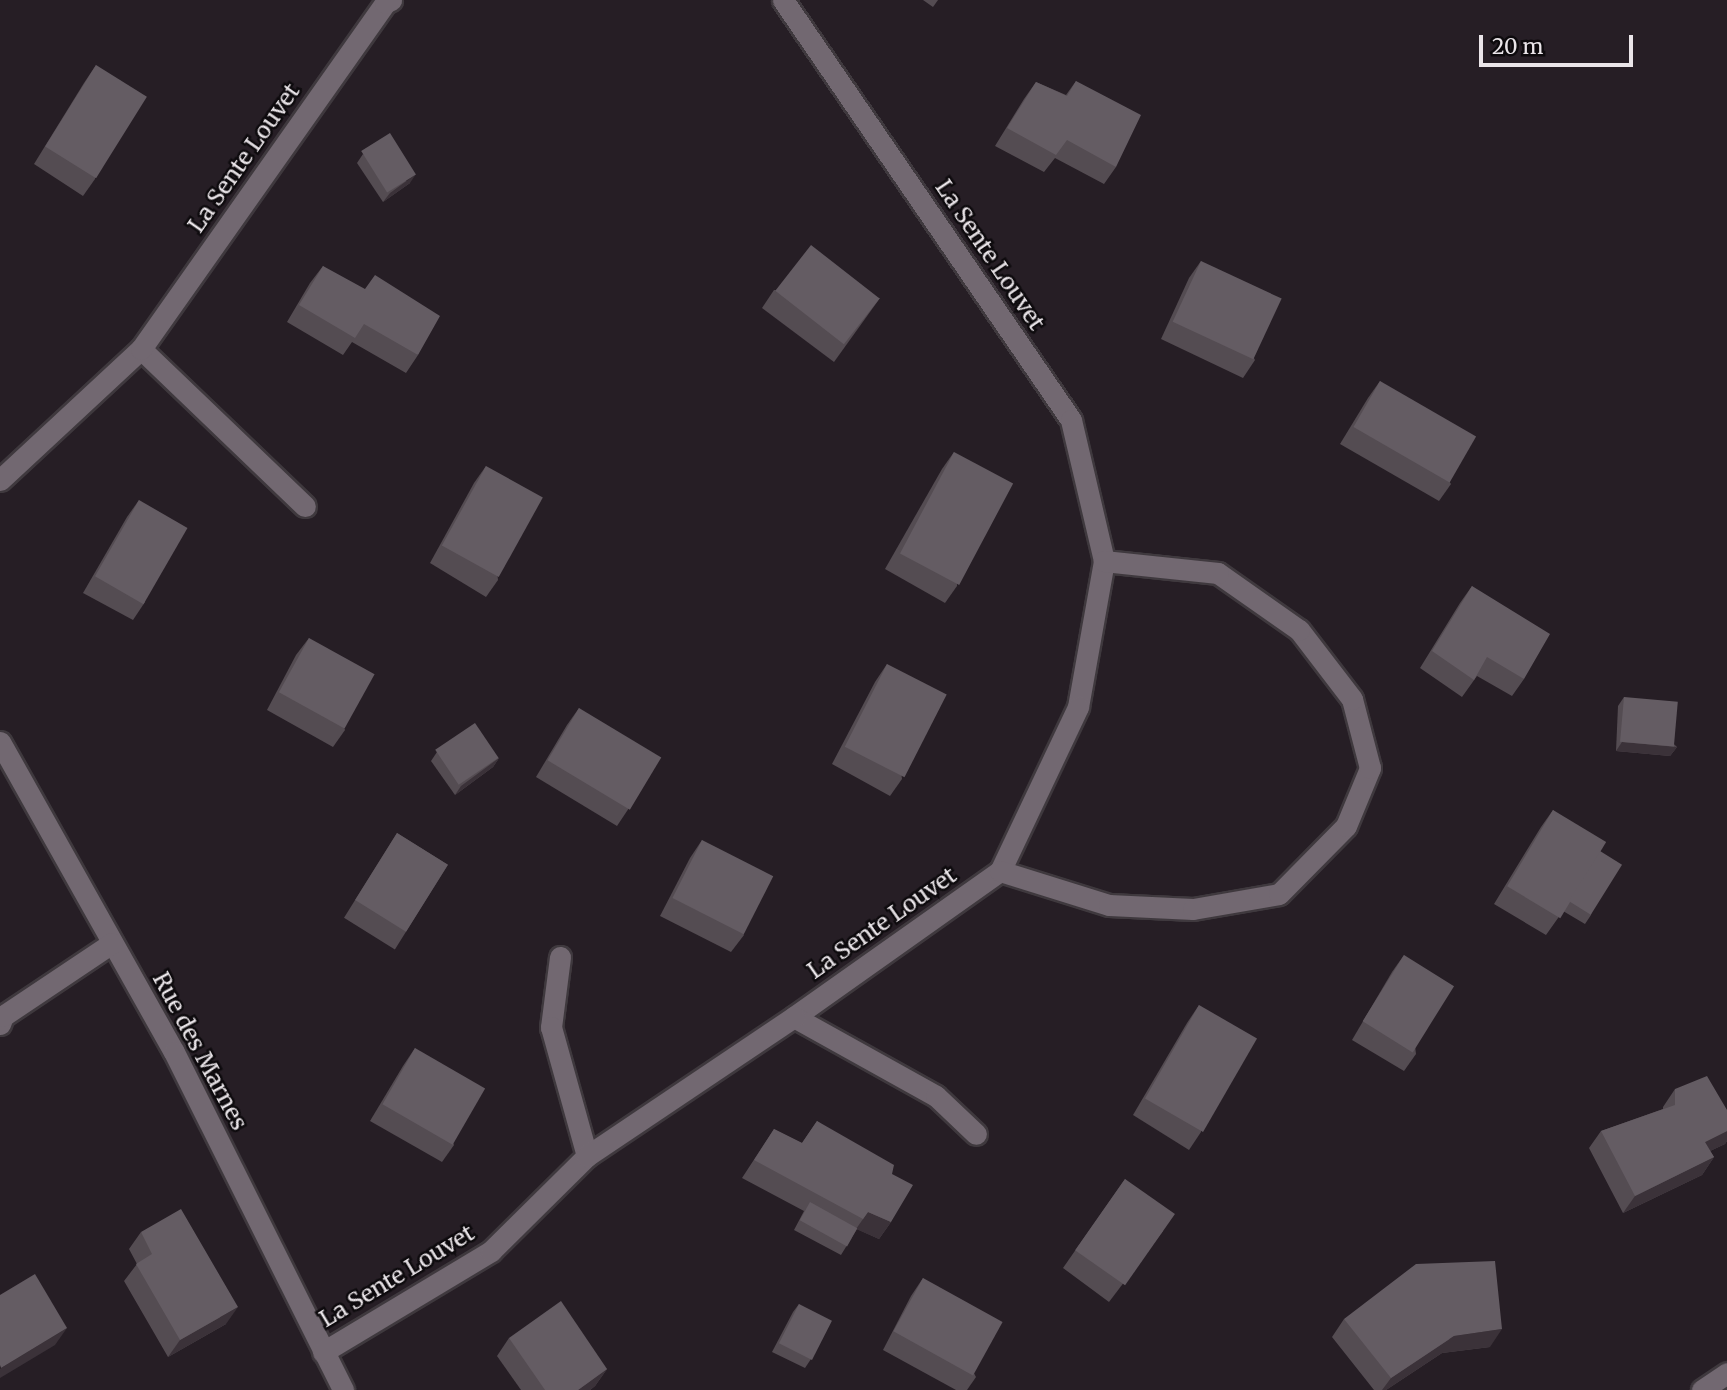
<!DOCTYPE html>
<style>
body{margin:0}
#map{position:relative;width:1727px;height:1390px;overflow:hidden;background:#261e25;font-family:Merriweather,serif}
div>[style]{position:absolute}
.roads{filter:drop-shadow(2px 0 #3f393e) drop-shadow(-2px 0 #3f393e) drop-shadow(0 2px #3f393e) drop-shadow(0 -2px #3f393e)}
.minor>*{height:21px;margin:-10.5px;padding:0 10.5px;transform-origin:10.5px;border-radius:10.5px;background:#726871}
.wall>*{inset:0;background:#544c52;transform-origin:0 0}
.shaded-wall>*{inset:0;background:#3b3239}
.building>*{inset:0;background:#645c63;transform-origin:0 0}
span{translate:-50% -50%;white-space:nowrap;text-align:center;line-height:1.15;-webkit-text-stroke:5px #0d0a0d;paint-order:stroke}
.street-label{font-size:23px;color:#eae5e9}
.scale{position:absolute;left:1479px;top:35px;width:154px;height:32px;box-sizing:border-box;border:4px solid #eae5e9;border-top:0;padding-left:9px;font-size:21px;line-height:24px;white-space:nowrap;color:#eae5e9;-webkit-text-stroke:5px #0d0a0d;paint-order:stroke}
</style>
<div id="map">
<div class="roads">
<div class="minor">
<i style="left:783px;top:0;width:509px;rotate:55.56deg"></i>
<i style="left:1071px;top:420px;width:145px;rotate:76.8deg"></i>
<i style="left:1104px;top:561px;width:148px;rotate:100.1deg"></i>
<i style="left:1078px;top:707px;width:182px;rotate:115.4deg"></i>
<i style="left:1000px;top:871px;width:252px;rotate:144.7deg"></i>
<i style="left:794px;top:1017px;width:162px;rotate:29.1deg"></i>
<i style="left:936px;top:1096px;width:55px;rotate:43.5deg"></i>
<i style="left:141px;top:349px;width:227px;rotate:43.8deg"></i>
<i style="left:0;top:480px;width:192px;rotate:-42.9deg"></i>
<i style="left:141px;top:349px;width:423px;rotate:-54.8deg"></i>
<i style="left:385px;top:3px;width:7px;rotate:-27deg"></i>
<i style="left:0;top:742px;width:355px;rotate:60.7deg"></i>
<i style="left:174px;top:1052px;width:378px;rotate:63.4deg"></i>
<i style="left:1000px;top:871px;width:114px;rotate:17.3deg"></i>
<i style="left:1109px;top:905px;width:84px;rotate:2.7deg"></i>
<i style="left:1193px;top:909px;width:87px;rotate:-9.9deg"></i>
<i style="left:1279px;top:894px;width:95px;rotate:-45.4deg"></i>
<i style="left:1346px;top:826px;width:63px;rotate:-67.5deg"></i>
<i style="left:1370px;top:768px;width:71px;rotate:-104.6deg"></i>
<i style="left:1352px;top:699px;width:87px;rotate:-127.5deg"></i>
<i style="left:1299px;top:630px;width:99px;rotate:-144.9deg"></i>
<i style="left:1218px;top:573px;width:115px;rotate:-174deg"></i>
<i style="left:560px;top:957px;width:71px;rotate:97.3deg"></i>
<i style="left:551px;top:1027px;width:134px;rotate:74.4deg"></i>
<i style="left:0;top:1024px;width:9px;rotate:-69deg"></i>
<i style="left:3px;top:1016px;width:131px;rotate:-33.8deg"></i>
<i style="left:323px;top:1352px;width:196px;rotate:-31deg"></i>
<i style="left:491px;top:1251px;width:135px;rotate:-44.7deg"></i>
<i style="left:587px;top:1156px;width:249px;rotate:-33.9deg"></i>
<i style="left:1702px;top:1390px;width:30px;rotate:-34deg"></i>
</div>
</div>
<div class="wall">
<i style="clip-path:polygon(923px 0,938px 0,933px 7px)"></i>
<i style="clip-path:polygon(96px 65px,95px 179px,83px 196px,34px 164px,84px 83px)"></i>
<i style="clip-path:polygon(1076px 81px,1116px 167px,1104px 184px,1055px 158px,1044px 172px,995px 146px,1024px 99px,1036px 82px,1066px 95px)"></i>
<i style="clip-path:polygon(363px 154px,410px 183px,383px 202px,357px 163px)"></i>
<i style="clip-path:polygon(1201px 261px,1255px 360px,1243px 378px,1161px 339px,1189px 278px)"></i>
<i style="clip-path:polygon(323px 266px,418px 355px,406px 373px,352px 342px,343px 355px,287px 322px,310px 283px)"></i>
<i style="clip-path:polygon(774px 290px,880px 298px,834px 362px,762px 308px)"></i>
<i style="clip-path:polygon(1380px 381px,1451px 484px,1439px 501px,1340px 444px,1368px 398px)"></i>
<i style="clip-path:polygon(954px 452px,957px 586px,945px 603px,885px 569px,942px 469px)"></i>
<i style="clip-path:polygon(486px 466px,498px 580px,486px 597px,430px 563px,474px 483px)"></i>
<i style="clip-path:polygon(139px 500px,145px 602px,133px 620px,83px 593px,127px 517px)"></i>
<i style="clip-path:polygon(1472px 586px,1524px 679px,1512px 696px,1477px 676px,1462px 697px,1420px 668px,1460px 603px)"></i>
<i style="clip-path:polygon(309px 638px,345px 730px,333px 747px,267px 710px,296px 655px)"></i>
<i style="clip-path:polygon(887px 664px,902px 779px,890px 796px,832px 764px,875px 682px)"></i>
<i style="clip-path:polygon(1624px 697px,1677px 747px,1670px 756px,1616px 751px,1618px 706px)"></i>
<i style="clip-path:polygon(579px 708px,629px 808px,617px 826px,536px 777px,567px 725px)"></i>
<i style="clip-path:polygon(437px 752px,499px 758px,493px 767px,455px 795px,431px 761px)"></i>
<i style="clip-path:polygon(1553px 810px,1600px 851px,1591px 915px,1585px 924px,1563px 911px,1546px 935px,1494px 904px,1541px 827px)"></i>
<i style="left:397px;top:833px;width:60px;height:100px;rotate:32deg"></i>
<i style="clip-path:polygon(702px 840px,744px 935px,731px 952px,660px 916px,690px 858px)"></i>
<i style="clip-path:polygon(1404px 955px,1416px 1054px,1404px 1071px,1352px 1040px,1392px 972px)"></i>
<i style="clip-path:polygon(1199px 1005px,1201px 1132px,1189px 1150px,1133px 1115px,1187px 1023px)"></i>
<i style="clip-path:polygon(415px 1048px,454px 1145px,442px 1162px,370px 1121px,403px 1066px)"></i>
<i style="clip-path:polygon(1675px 1089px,1727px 1110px,1727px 1141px,1725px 1144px,1710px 1151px,1714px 1157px,1702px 1175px,1623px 1213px,1589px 1148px,1601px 1131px,1663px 1109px,1663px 1107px)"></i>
<i style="clip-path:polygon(817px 1121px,892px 1174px,891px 1222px,879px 1239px,857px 1229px,841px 1255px,794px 1230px,804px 1211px,742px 1178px,774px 1129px,802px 1143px)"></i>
<i style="clip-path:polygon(1125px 1179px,1163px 1231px,1109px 1302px,1063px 1268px)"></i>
<i style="clip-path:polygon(141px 1232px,226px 1324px,168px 1357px,124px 1281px,137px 1264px,129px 1249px)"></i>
<i style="clip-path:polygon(923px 1278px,976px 1377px,967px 1390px,956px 1390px,883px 1350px,911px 1296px)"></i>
<i style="clip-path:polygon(799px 1304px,811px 1359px,805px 1368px,772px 1352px,793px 1312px)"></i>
<i style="clip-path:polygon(1344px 1319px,1490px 1347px,1442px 1353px,1386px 1390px,1374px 1390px,1332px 1337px)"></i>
<i style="clip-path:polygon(509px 1338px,607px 1369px,595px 1386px,590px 1390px,521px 1390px,497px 1356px)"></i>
</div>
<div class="shaded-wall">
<i style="clip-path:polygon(416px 174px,410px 183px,383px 202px,390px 193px)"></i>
<i style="clip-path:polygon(1622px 742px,1677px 747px,1670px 756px,1616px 751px)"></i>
<i style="clip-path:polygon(499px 758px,493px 767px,455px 795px,461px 786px)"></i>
<i style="clip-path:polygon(1727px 1131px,1727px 1141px,1725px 1144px,1693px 1159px,1705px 1142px)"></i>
<i style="clip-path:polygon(1714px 1157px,1702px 1175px,1623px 1213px,1635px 1196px)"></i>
<i style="clip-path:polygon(868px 1212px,891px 1222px,879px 1239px,856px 1229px)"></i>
<i style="clip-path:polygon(238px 1307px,226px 1324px,168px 1357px,180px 1340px)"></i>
<i style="clip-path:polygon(67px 1328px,55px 1345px,0 1378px,0 1369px,1px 1368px)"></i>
<i style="clip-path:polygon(1502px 1329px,1490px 1347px,1442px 1353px,1386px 1390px,1382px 1390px,1391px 1378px,1454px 1336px)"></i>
<i style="clip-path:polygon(607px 1369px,595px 1386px,590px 1390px,578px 1390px)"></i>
</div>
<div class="building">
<i style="left:96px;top:65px;width:60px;height:96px;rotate:32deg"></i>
<i style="clip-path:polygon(1076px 81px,1141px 115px,1116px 167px,1067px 140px,1056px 155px,1007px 128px,1036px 82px,1067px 96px)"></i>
<i style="left:390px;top:133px;width:49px;height:34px;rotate:58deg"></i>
<i style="left:811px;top:245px;width:87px;height:58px;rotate:38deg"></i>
<i style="left:1201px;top:261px;width:89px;height:67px;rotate:25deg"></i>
<i style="clip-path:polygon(323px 266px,365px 289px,375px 275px,440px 316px,418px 355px,364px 324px,355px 338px,299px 305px)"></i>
<i style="left:1380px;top:381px;width:111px;height:53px;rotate:30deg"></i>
<i style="left:954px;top:452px;width:67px;height:115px;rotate:28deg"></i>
<i style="left:486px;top:466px;width:65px;height:91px;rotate:29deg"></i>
<i style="left:139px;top:500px;width:56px;height:88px;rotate:30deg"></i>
<i style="clip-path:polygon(1472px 586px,1550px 634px,1524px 679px,1487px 657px,1474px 680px,1432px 651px)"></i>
<i style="left:309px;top:638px;width:75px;height:62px;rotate:29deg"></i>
<i style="left:887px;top:664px;width:67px;height:93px;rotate:27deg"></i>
<i style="left:1624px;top:697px;width:54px;height:45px;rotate:5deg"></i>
<i style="left:579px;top:708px;width:96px;height:61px;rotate:31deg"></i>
<i style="left:475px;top:723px;width:42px;height:48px;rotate:56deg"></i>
<i style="left:1553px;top:810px;width:62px;height:89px;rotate:31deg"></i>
<i style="left:397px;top:833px;width:60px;height:79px;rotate:32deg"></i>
<i style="left:702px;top:840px;width:80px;height:65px;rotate:27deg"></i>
<i style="left:1600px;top:851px;width:26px;height:59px;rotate:32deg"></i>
<i style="left:1404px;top:955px;width:59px;height:78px;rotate:32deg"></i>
<i style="left:1199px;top:1005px;width:67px;height:108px;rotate:30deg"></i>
<i style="left:415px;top:1048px;width:81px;height:65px;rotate:30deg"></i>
<i style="clip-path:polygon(1707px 1076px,1727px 1110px,1727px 1131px,1705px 1142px,1714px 1157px,1635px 1196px,1601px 1131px,1675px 1105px,1675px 1089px)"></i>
<i style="clip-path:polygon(817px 1121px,894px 1165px,892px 1174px,913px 1185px,891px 1222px,868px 1212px,863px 1219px,754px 1160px,774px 1129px,802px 1143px)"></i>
<i style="left:1125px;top:1179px;width:61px;height:87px;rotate:35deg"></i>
<i style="left:810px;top:1202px;width:54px;height:21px;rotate:29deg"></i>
<i style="clip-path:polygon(181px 1209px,238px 1307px,180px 1340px,136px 1264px,152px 1254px,141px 1232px)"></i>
<i style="clip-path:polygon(1495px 1261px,1502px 1329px,1454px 1336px,1391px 1378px,1344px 1319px,1416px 1264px)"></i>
<i style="clip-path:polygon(35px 1274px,67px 1328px,1px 1368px,0 1365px,0 1295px)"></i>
<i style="left:923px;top:1278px;width:91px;height:61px;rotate:29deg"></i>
<i style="clip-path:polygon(561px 1301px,607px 1369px,578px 1390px,545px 1390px,509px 1338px)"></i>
<i style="left:799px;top:1304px;width:37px;height:44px;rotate:27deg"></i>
</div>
<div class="street-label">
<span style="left:244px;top:158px;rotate:-55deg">La Sente Louvet</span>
<span style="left:990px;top:255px;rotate:56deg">La Sente Louvet</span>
<span style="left:882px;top:923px;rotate:-35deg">La Sente Louvet</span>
<span style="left:200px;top:1051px;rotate:62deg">Rue des Marnes</span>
<span style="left:397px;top:1276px;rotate:-31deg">La Sente Louvet</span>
</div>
<div class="scale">20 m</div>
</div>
